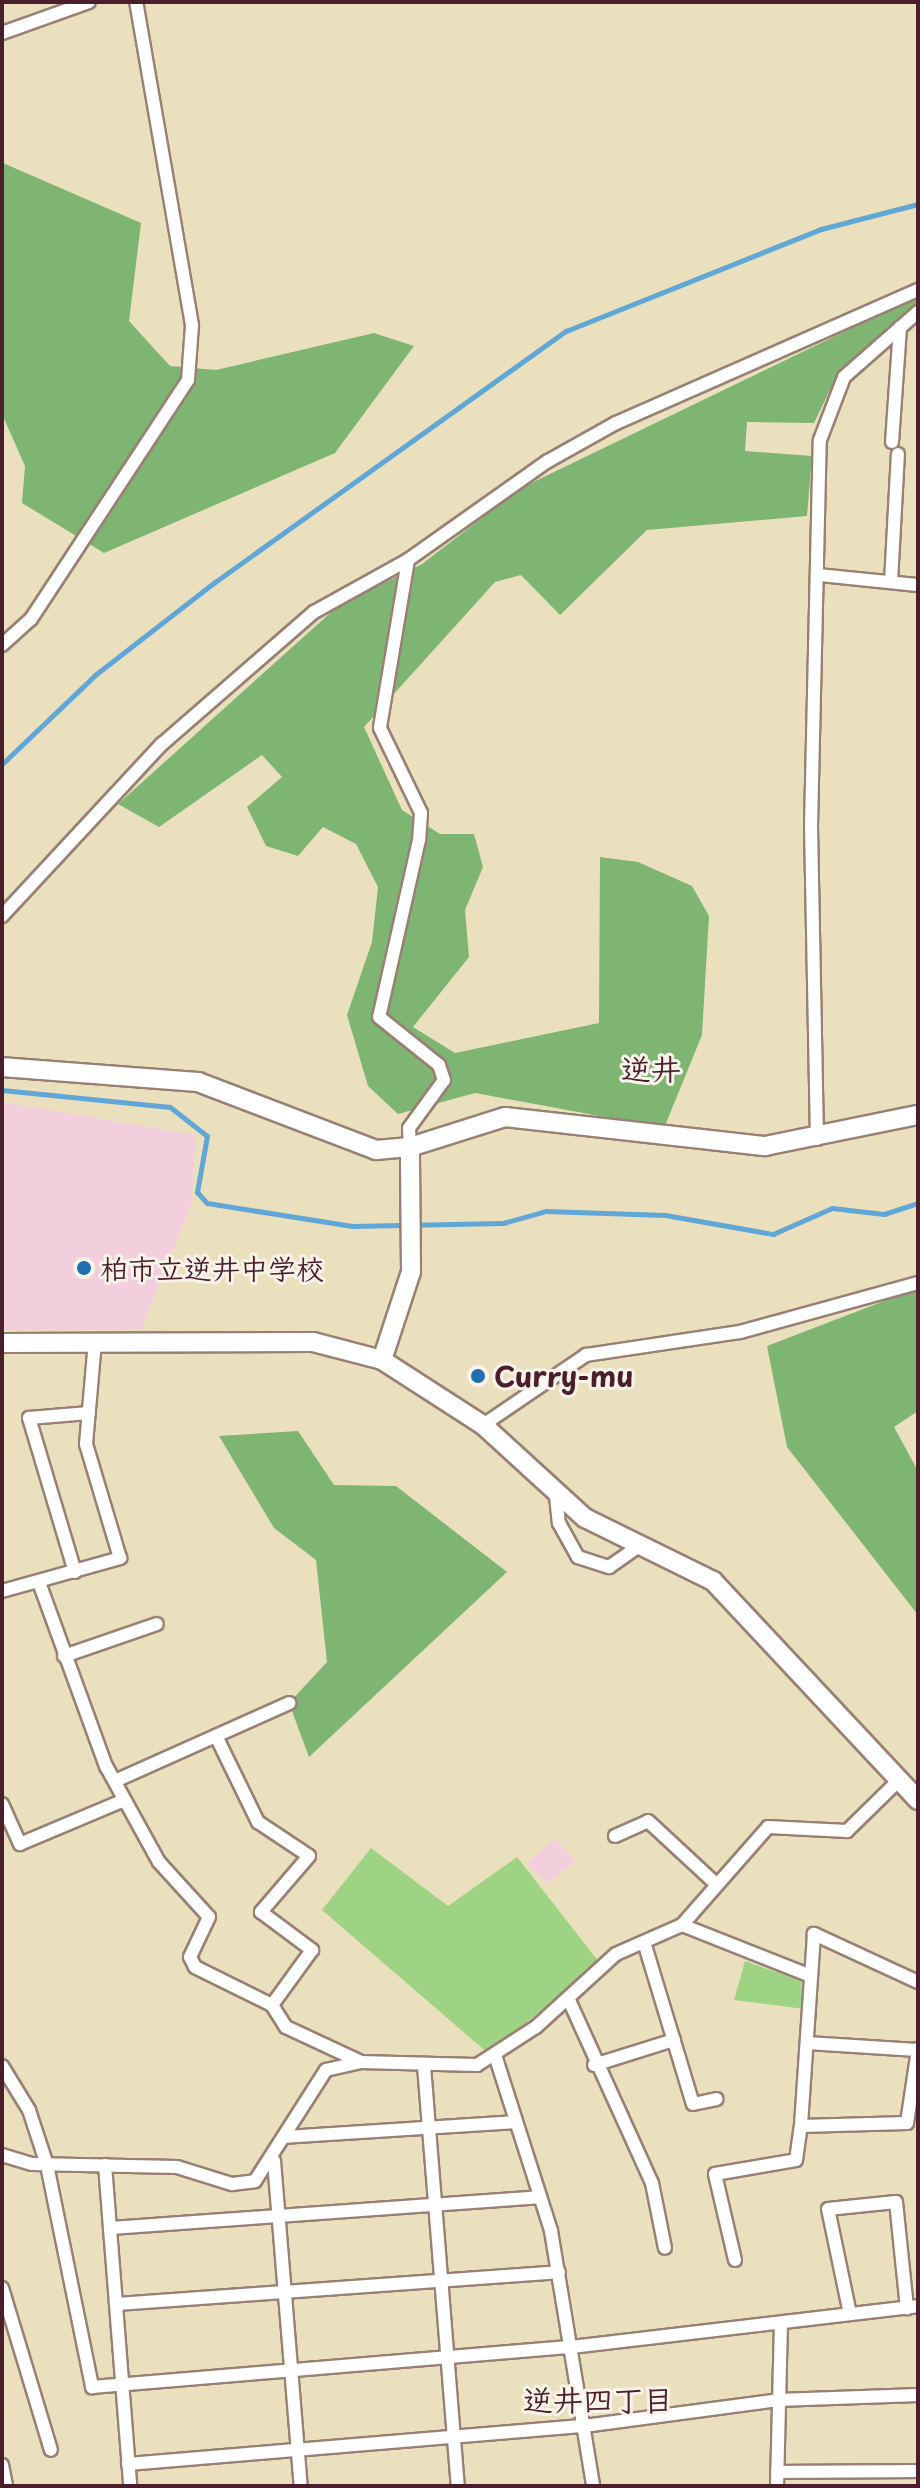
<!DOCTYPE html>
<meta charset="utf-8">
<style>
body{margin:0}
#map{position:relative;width:920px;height:2488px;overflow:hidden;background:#ebe0bd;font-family:"Playpen Sans","Klee One",sans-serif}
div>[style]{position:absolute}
.built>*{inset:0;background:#f3cfde}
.green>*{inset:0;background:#9ed384}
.forest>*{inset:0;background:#7eb572}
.stream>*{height:5px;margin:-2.5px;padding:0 2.5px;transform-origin:2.5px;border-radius:2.5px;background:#60a7d7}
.roads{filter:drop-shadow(2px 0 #9a8074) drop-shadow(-2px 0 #9a8074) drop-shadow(0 2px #9a8074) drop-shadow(0 -2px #9a8074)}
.street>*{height:12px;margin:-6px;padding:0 6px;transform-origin:6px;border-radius:6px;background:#fff}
.secondary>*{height:18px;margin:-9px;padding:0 9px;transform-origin:9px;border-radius:9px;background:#fff}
.dots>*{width:22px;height:22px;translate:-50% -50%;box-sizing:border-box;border:4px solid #f7f3e8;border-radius:50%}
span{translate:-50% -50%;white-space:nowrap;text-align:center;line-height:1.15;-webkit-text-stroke:6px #f7f3e8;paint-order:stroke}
.poi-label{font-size:28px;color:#4a1f2b;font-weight:700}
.left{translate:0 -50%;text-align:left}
.neighbourhood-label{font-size:30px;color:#4a1f2b;font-weight:700}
.frame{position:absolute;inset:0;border:4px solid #4a1f2b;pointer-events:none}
</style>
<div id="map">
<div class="built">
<i style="clip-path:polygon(2px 1102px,196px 1135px,191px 1206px,141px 1330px,2px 1330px)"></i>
<i style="clip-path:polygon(555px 1839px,576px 1861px,547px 1883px,527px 1863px)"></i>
</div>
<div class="green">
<i style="clip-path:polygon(371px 1848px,448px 1906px,517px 1857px,599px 1962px,489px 2054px,322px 1910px)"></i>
<i style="clip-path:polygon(745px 1961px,801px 1981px,804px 2009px,734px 2000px)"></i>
</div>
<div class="forest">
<i style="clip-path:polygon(3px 163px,141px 223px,129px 321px,170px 366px,216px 370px,374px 333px,414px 346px,335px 453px,104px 553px,22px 503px,25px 466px,2px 414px)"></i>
<i style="clip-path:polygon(918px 296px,918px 305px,839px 371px,814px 423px,747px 422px,745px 451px,812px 456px,807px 516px,647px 530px,560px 615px,521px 575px,495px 582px,364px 727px,402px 810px,440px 834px,474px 834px,483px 867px,465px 910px,469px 957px,413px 1027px,455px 1053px,599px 1023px,600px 857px,638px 862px,692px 886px,709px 916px,702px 1035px,664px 1128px,475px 1093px,398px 1114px,368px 1086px,347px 1015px,372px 942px,378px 887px,356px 844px,323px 827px,298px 856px,266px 846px,247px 807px,282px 777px,262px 755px,159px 827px,118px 804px,338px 606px,422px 564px,521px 488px)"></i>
<i style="clip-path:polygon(918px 1288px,918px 1411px,894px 1427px,918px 1471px,918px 1615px,787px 1447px,767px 1346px)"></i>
<i style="clip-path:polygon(298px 1431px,334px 1485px,396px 1486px,507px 1572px,309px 1757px,289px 1703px,327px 1662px,316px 1560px,274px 1528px,219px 1436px)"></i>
</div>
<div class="stream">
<i style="left:2px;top:764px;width:129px;rotate:-43.7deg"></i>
<i style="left:95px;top:675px;width:152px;rotate:-37.8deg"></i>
<i style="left:215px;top:582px;width:432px;rotate:-35.6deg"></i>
<i style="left:566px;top:331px;width:275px;rotate:-21.8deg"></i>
<i style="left:821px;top:229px;width:100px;rotate:-14.5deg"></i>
<i style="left:2px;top:1090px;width:169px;rotate:5.8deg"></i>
<i style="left:170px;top:1107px;width:47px;rotate:38.1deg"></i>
<i style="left:207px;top:1136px;width:57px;rotate:100.1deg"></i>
<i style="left:197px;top:1192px;width:15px;rotate:48deg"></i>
<i style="left:207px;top:1203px;width:147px;rotate:9deg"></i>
<i style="left:352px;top:1226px;width:151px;rotate:-1.1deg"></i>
<i style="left:503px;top:1223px;width:45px;rotate:-15.6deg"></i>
<i style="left:546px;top:1211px;width:119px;rotate:1.9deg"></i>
<i style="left:665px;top:1215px;width:110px;rotate:10deg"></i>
<i style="left:773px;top:1234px;width:64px;rotate:-23.8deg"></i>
<i style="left:832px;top:1208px;width:52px;rotate:6.6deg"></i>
<i style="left:884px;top:1214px;width:36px;rotate:-18deg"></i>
</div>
<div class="roads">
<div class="street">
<i style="left:2px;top:33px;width:92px;rotate:-19.6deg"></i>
<i style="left:892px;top:442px;width:115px;rotate:-86deg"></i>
<i style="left:408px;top:560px;width:170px;rotate:99.5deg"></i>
<i style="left:380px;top:728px;width:94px;rotate:64.2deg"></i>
<i style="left:421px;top:813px;width:27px;rotate:94deg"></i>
<i style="left:419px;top:840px;width:181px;rotate:102.7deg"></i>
<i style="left:379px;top:1017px;width:77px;rotate:38.7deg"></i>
<i style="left:439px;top:1065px;width:16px;rotate:72deg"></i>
<i style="left:444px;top:1080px;width:59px;rotate:126.1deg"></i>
<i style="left:409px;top:1128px;width:19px;rotate:87deg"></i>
<i style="left:819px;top:575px;width:100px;rotate:5.8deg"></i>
<i style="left:891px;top:582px;width:128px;rotate:-86.9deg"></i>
<i style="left:2px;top:645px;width:39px;rotate:-42deg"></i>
<i style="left:31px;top:619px;width:286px;rotate:-56.7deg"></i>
<i style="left:188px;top:380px;width:55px;rotate:-85.8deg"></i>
<i style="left:192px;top:325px;width:328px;rotate:-99.8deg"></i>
<i style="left:2px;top:916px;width:235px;rotate:-47.1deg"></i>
<i style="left:162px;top:744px;width:201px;rotate:-41deg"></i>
<i style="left:314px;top:612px;width:107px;rotate:-29deg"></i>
<i style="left:408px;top:560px;width:171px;rotate:-35.3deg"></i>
<i style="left:548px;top:461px;width:78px;rotate:-29.2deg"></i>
<i style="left:616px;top:423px;width:330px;rotate:-23.8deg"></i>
<i style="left:817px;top:1139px;width:313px;rotate:-91.1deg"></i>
<i style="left:811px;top:826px;width:386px;rotate:-88.7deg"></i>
<i style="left:820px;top:440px;width:67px;rotate:-69.1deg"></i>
<i style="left:844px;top:377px;width:98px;rotate:-41.3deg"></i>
<i style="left:483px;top:1425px;width:125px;rotate:-34.2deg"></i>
<i style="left:586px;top:1355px;width:156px;rotate:-8.5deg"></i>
<i style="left:740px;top:1332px;width:185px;rotate:-15.4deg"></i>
<i style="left:556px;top:1496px;width:27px;rotate:84deg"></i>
<i style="left:559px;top:1523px;width:39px;rotate:61deg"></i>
<i style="left:578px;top:1557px;width:33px;rotate:18deg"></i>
<i style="left:609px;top:1567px;width:40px;rotate:-34.9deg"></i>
<i style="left:75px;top:1572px;width:161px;rotate:-106.6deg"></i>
<i style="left:29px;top:1418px;width:60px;rotate:-4.8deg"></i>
<i style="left:40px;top:1585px;width:193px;rotate:70deg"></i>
<i style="left:106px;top:1766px;width:110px;rotate:61.1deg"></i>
<i style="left:159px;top:1862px;width:74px;rotate:47.7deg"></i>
<i style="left:209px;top:1917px;width:44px;rotate:115.4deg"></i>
<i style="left:190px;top:1957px;width:11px;rotate:63deg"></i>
<i style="left:195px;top:1967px;width:86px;rotate:26.3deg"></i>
<i style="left:272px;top:2005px;width:26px;rotate:58deg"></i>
<i style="left:286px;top:2027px;width:81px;rotate:25deg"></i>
<i style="left:2px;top:1591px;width:123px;rotate:-15.6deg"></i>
<i style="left:120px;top:1558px;width:119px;rotate:-106.6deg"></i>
<i style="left:86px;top:1444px;width:102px;rotate:-85deg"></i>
<i style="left:64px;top:1656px;width:98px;rotate:-19deg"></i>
<i style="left:216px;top:1736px;width:96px;rotate:64deg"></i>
<i style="left:258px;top:1822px;width:61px;rotate:33.7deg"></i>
<i style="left:309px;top:1856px;width:74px;rotate:130.6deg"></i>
<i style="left:261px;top:1912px;width:64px;rotate:36.7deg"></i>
<i style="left:312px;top:1950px;width:68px;rotate:126deg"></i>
<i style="left:115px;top:1781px;width:191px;rotate:-24.1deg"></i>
<i style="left:2px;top:1804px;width:44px;rotate:65.8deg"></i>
<i style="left:20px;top:1844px;width:113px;rotate:-22.9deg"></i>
<i style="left:615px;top:1836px;width:36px;rotate:-24deg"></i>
<i style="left:648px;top:1821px;width:94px;rotate:42.8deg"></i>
<i style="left:682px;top:1925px;width:139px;rotate:21.6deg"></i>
<i style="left:644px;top:1942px;width:169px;rotate:73.2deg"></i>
<i style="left:693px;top:2104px;width:24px;rotate:-12deg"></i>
<i style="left:918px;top:1982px;width:115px;rotate:-155.2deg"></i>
<i style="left:814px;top:1934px;width:192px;rotate:93.9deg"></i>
<i style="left:801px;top:2126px;width:106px;rotate:-1.6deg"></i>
<i style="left:907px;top:2123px;width:75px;rotate:-81.5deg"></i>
<i style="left:568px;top:1998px;width:203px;rotate:65.6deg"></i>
<i style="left:652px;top:2183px;width:66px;rotate:78.7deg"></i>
<i style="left:807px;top:2043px;width:110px;rotate:3.6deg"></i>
<i style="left:495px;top:2055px;width:185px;rotate:72.3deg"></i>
<i style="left:551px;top:2231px;width:258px;rotate:80.6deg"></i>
<i style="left:594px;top:2065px;width:84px;rotate:-17.4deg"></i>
<i style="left:2px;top:2066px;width:52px;rotate:58.5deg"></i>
<i style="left:29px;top:2110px;width:58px;rotate:71.9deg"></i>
<i style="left:47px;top:2165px;width:227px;rotate:78.5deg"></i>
<i style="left:92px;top:2387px;width:481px;rotate:-4.8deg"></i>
<i style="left:571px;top:2347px;width:349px;rotate:-6.7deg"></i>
<i style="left:424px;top:2066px;width:421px;rotate:85.4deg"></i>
<i style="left:284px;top:2137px;width:231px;rotate:-3.7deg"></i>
<i style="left:2px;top:2155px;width:31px;rotate:17deg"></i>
<i style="left:32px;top:2164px;width:145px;rotate:1.2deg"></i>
<i style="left:177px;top:2167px;width:58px;rotate:17.2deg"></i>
<i style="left:232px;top:2184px;width:23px;rotate:-7deg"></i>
<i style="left:255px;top:2181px;width:132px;rotate:-57.4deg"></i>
<i style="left:326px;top:2070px;width:35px;rotate:-13deg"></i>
<i style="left:360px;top:2062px;width:117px;rotate:1.5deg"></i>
<i style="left:477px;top:2065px;width:70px;rotate:-32.8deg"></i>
<i style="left:536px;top:2027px;width:108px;rotate:-42.4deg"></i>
<i style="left:616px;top:1954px;width:72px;rotate:-23.7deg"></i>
<i style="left:682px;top:1925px;width:130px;rotate:-48.7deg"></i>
<i style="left:768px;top:1827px;width:79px;rotate:2.9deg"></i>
<i style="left:847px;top:1831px;width:71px;rotate:-44.4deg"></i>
<i style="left:274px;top:2161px;width:326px;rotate:85.3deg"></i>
<i style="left:105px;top:2165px;width:322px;rotate:85.5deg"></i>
<i style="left:110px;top:2228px;width:431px;rotate:-4.1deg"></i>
<i style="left:735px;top:2260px;width:88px;rotate:-103.1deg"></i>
<i style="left:715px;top:2174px;width:82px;rotate:-9.8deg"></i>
<i style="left:796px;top:2160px;width:34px;rotate:-82deg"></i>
<i style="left:2px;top:2288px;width:169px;rotate:73.2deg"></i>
<i style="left:116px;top:2304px;width:444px;rotate:-4.1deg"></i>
<i style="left:850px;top:2314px;width:107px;rotate:-101.8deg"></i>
<i style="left:828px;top:2209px;width:68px;rotate:-5.9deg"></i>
<i style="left:896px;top:2202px;width:107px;rotate:84.1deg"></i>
<i style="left:128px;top:2464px;width:458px;rotate:-4.8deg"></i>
<i style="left:584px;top:2426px;width:196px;rotate:-7.6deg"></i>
<i style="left:778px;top:2400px;width:140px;rotate:-2deg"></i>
<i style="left:2px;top:2465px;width:21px;rotate:79deg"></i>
<i style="left:777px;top:2472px;width:141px;rotate:-0.4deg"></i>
<i style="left:777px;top:2486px;width:163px;rotate:-88.6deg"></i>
</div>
<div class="secondary">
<i style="left:2px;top:1067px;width:197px;rotate:4.4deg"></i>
<i style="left:198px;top:1082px;width:191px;rotate:20.9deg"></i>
<i style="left:376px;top:1150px;width:34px;rotate:-5deg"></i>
<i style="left:410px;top:1147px;width:100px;rotate:-17.5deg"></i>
<i style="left:505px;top:1117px;width:262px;rotate:6.4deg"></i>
<i style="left:765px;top:1146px;width:156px;rotate:-11.5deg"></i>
<i style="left:2px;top:1343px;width:311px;rotate:-0.2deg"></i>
<i style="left:313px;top:1342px;width:71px;rotate:14.6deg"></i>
<i style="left:382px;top:1360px;width:120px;rotate:32.8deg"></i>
<i style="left:483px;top:1425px;width:138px;rotate:42.4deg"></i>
<i style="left:585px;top:1518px;width:143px;rotate:26.2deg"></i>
<i style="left:713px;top:1581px;width:300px;rotate:46.9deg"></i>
<i style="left:382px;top:1360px;width:93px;rotate:-71.8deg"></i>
<i style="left:411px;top:1272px;width:125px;rotate:-90.5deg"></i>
</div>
</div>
<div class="dots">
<i style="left:84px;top:1268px;background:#1f6fb2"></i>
<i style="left:478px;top:1376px;background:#1f6fb2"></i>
</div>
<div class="poi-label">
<span class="left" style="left:100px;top:1268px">柏市立逆井中学校</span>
<span class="left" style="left:494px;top:1376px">Curry-mu</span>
</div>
<div class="neighbourhood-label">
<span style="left:651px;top:1068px">逆井</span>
<span style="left:598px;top:2399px">逆井四丁目</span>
</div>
<div class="frame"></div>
</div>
